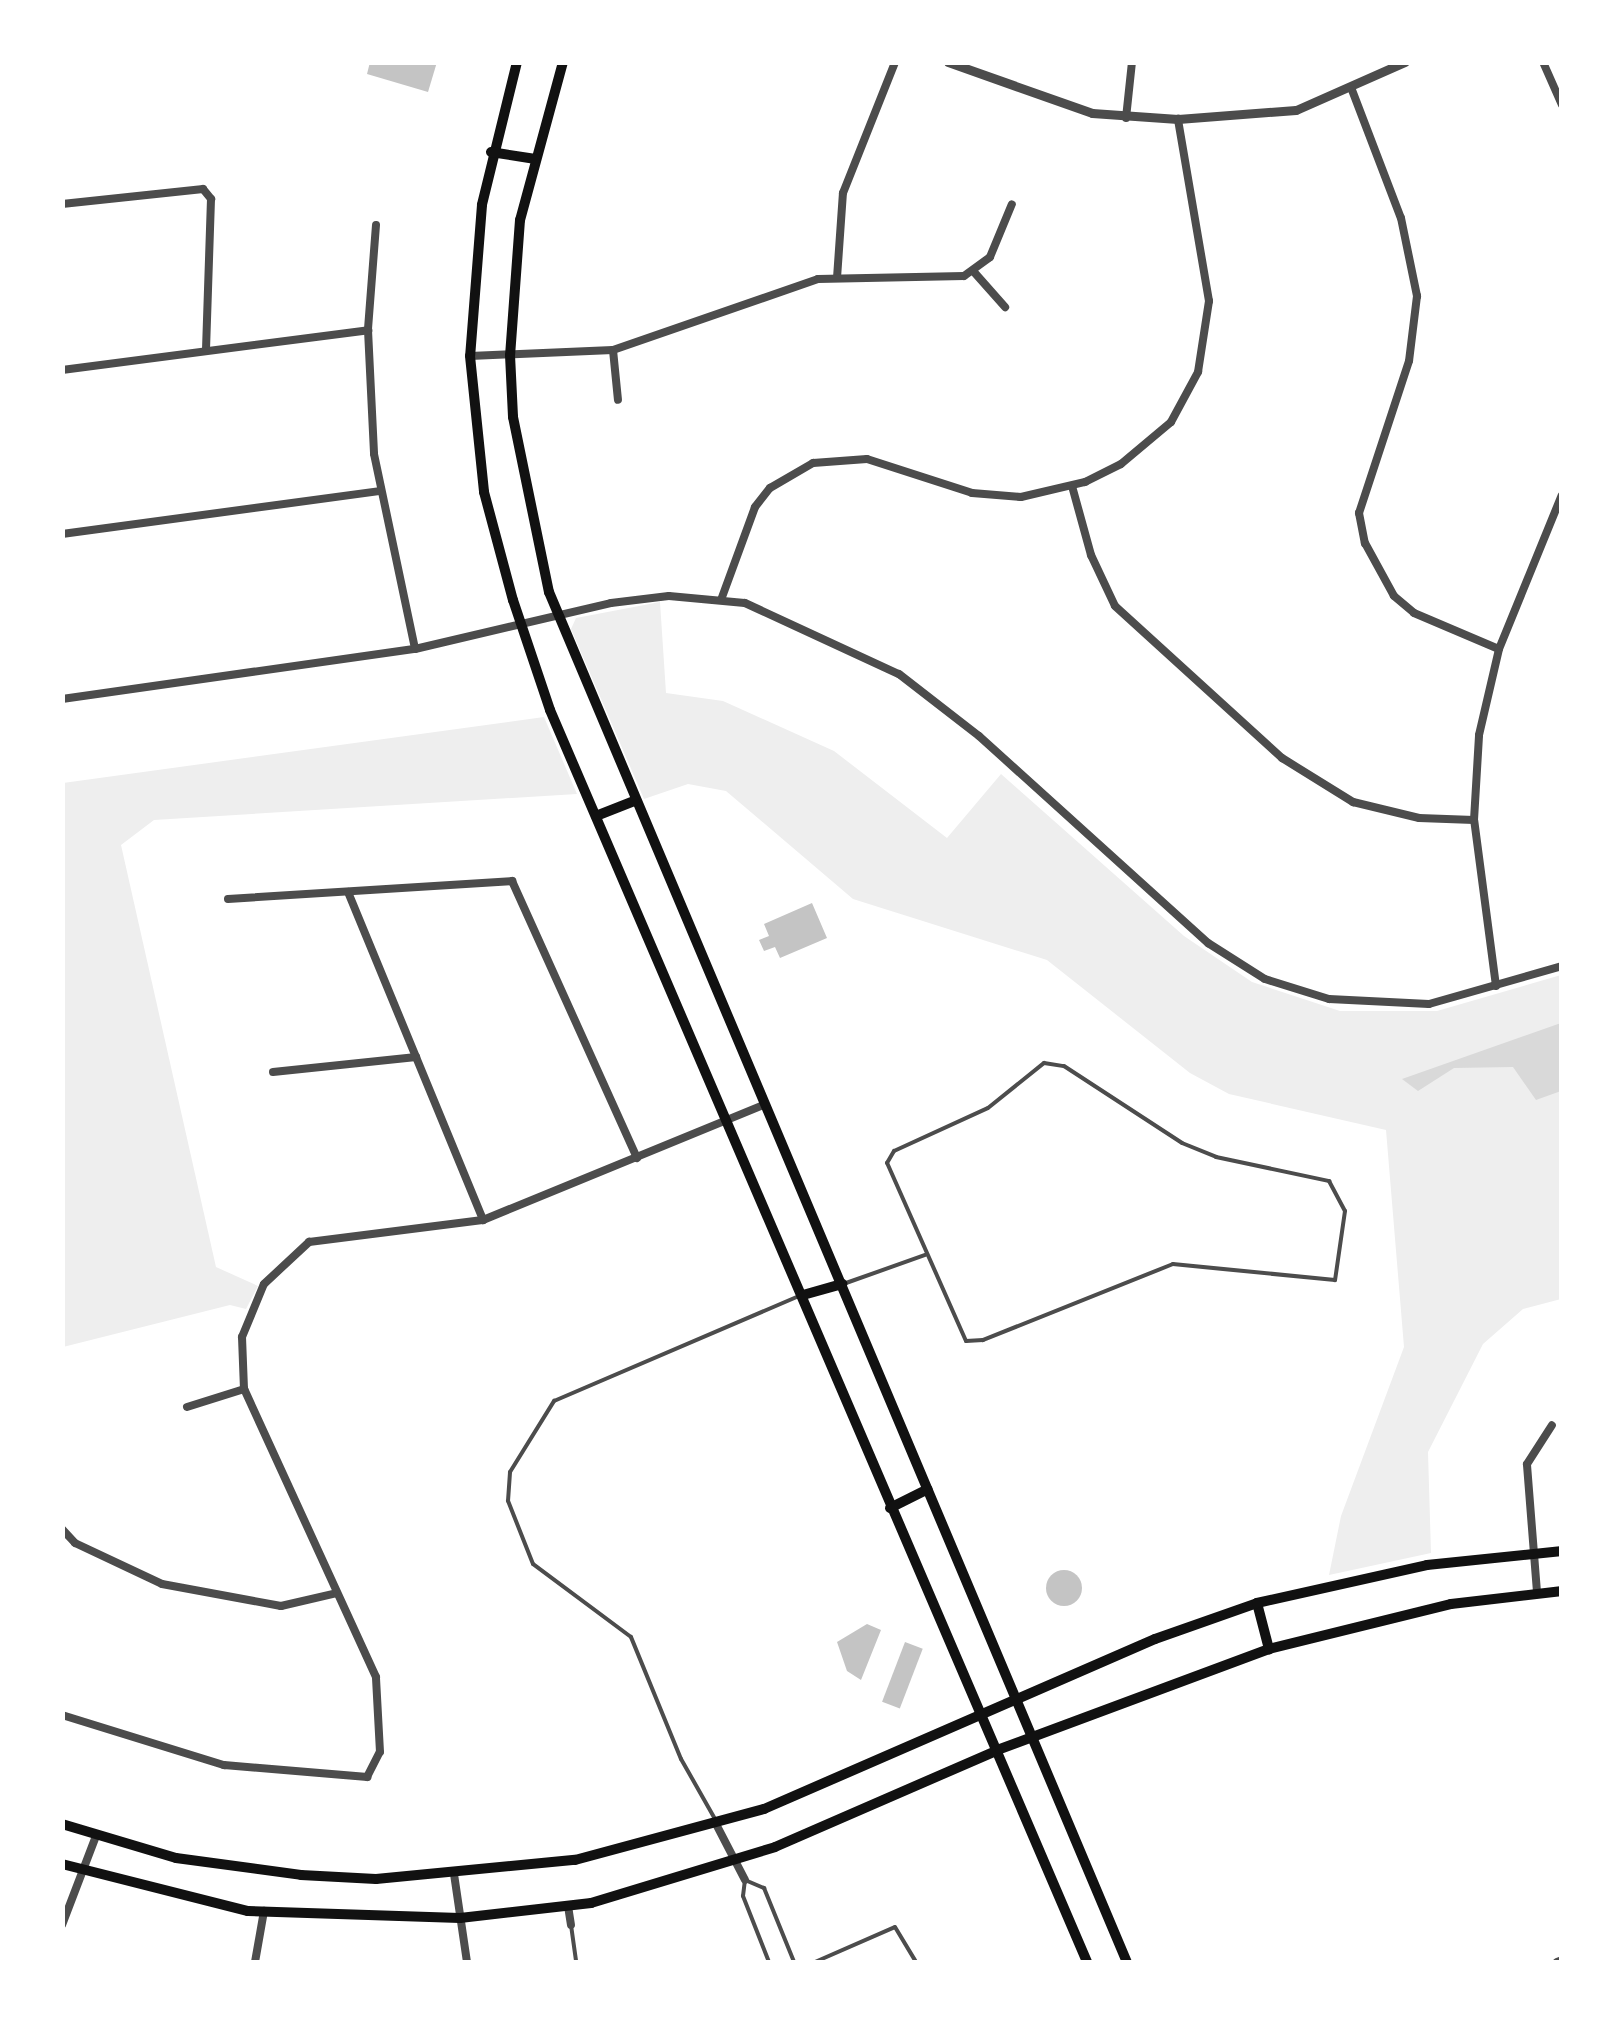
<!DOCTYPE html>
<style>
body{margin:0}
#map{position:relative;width:1624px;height:2025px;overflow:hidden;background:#fff;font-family:Spectral,serif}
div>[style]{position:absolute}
.green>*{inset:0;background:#eee}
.water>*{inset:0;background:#d9d9d9}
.building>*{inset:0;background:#c4c4c4;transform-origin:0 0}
.round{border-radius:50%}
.service>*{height:4px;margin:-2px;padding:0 2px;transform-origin:2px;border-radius:2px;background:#4c4c4c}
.minor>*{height:8px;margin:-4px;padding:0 4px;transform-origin:4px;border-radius:4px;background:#4c4c4c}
.tertiary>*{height:9px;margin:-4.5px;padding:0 4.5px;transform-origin:4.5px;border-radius:4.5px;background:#4c4c4c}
.secondary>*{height:10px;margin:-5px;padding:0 5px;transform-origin:5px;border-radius:5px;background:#111}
span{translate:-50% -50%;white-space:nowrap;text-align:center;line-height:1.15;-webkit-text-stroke:10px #fff;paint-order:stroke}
.frame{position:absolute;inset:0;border:65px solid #fff;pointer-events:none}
</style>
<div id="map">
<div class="green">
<i style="clip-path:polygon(660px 602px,666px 693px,723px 701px,834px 751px,947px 838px,1001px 774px,1184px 936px,1252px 982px,1340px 1011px,1437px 1011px,1561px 975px,1561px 1299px,1523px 1309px,1483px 1344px,1428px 1452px,1431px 1553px,1329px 1575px,1341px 1516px,1404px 1347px,1386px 1130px,1229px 1094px,1190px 1073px,1047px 960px,853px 899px,726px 791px,688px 784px,644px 799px,571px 629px,576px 618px)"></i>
<i style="clip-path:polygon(544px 717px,577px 794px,154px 820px,121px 845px,216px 1267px,258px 1286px,246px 1309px,230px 1305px,63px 1347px,63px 783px)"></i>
</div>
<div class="water">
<i style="clip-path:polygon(1561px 1023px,1561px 1091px,1536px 1100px,1513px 1067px,1454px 1068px,1418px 1091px,1402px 1079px)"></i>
</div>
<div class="building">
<i style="clip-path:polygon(370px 62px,437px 62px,428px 92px,367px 74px)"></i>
<i style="clip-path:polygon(812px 903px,827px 938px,780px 958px,775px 947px,764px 951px,759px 940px,769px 936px,764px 924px)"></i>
<i class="round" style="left:1046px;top:1570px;width:36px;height:36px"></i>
<i style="clip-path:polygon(867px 1624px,881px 1630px,861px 1680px,847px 1671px,837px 1642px)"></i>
<i style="left:905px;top:1642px;width:19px;height:64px;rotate:21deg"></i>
</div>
<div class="service">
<i style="left:1044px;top:1063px;width:20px;rotate:9deg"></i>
<i style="left:1064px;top:1066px;width:141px;rotate:33.1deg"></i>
<i style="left:1182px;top:1143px;width:37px;rotate:22deg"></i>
<i style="left:1216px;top:1157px;width:116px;rotate:12deg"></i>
<i style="left:1329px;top:1181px;width:34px;rotate:62deg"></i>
<i style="left:1345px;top:1211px;width:70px;rotate:98.2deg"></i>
<i style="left:1335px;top:1280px;width:163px;rotate:-174.4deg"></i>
<i style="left:1173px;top:1264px;width:205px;rotate:158.2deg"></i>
<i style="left:983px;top:1340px;width:17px;rotate:177deg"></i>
<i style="left:966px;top:1341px;width:195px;rotate:-113.9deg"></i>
<i style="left:887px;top:1163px;width:14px;rotate:-60deg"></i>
<i style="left:894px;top:1151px;width:103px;rotate:-24.6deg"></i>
<i style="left:988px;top:1108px;width:72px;rotate:-38.8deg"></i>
<i style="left:846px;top:1283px;width:84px;rotate:-19.5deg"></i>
<i style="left:715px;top:1819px;width:69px;rotate:-119.5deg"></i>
<i style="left:681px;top:1759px;width:132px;rotate:-112.3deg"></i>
<i style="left:631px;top:1637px;width:122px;rotate:-143.3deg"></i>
<i style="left:533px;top:1564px;width:68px;rotate:-111.6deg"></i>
<i style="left:508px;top:1501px;width:29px;rotate:-86deg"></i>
<i style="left:510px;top:1472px;width:84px;rotate:-58.2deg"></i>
<i style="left:554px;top:1401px;width:264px;rotate:-23.2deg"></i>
<i style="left:571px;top:1925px;width:37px;rotate:82deg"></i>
<i style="left:769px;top:1962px;width:71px;rotate:-111.5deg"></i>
<i style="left:743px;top:1896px;width:16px;rotate:-83deg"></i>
<i style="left:745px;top:1880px;width:21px;rotate:23deg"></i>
<i style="left:764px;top:1888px;width:80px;rotate:67.9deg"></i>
<i style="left:815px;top:1962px;width:87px;rotate:-23.6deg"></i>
<i style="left:895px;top:1927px;width:41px;rotate:59deg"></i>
</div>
<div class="minor">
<i style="left:1543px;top:62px;width:47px;rotate:66.2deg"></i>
<i style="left:1352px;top:90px;width:137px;rotate:69.1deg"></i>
<i style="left:1401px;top:218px;width:80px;rotate:78.4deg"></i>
<i style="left:1417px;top:296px;width:65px;rotate:97deg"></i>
<i style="left:1409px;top:361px;width:160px;rotate:108.2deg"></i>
<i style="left:1359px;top:513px;width:31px;rotate:79deg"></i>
<i style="left:1365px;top:543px;width:60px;rotate:61.3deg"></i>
<i style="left:1394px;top:596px;width:26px;rotate:40deg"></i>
<i style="left:1414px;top:613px;width:92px;rotate:23deg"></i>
<i style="left:1126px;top:118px;width:56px;rotate:-83.9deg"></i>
<i style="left:62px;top:204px;width:142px;rotate:-6.1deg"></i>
<i style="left:203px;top:189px;width:13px;rotate:51deg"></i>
<i style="left:211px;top:199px;width:151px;rotate:91.9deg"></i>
<i style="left:376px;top:225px;width:105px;rotate:94.4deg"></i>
<i style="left:368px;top:330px;width:124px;rotate:87.2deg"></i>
<i style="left:374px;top:454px;width:199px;rotate:78.1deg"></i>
<i style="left:974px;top:272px;width:47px;rotate:48.5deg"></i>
<i style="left:837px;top:278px;width:85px;rotate:-86deg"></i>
<i style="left:843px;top:193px;width:141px;rotate:-68.3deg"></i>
<i style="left:613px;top:350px;width:50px;rotate:84.3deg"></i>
<i style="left:470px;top:356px;width:143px;rotate:-2.4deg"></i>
<i style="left:613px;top:350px;width:217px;rotate:-19.1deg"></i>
<i style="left:818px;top:279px;width:146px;rotate:-1.2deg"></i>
<i style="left:964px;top:276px;width:32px;rotate:-36deg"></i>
<i style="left:990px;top:257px;width:57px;rotate:-67.5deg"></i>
<i style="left:62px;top:370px;width:309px;rotate:-7.4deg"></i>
<i style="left:1072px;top:486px;width:72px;rotate:74.6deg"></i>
<i style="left:1091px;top:555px;width:56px;rotate:64.8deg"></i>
<i style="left:1115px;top:606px;width:226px;rotate:42.3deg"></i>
<i style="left:1282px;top:758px;width:84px;rotate:31.8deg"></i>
<i style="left:1353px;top:802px;width:68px;rotate:13.6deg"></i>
<i style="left:1419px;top:818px;width:55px;rotate:2.1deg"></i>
<i style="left:62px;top:534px;width:320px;rotate:-7.7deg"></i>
<i style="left:721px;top:600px;width:99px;rotate:-69.9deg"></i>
<i style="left:755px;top:507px;width:24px;rotate:-52deg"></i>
<i style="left:770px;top:488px;width:50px;rotate:-30.2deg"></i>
<i style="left:813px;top:463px;width:54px;rotate:-4.2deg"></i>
<i style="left:867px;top:459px;width:110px;rotate:17.9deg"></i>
<i style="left:972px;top:493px;width:49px;rotate:4.7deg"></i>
<i style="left:1021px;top:497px;width:66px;rotate:-13.2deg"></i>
<i style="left:1085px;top:482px;width:40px;rotate:-26.6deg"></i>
<i style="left:1121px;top:464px;width:65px;rotate:-40deg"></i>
<i style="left:1171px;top:422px;width:57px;rotate:-61.6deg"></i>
<i style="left:1198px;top:372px;width:72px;rotate:-81.2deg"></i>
<i style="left:1209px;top:301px;width:185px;rotate:-99.7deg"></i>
<i style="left:62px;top:699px;width:357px;rotate:-8.1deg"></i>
<i style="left:415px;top:649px;width:201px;rotate:-13.2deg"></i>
<i style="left:611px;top:603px;width:58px;rotate:-6.9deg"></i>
<i style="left:669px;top:596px;width:76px;rotate:5.3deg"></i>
<i style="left:745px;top:603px;width:170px;rotate:24.8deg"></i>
<i style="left:899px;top:674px;width:101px;rotate:37.8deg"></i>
<i style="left:979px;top:736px;width:309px;rotate:42.1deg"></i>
<i style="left:1208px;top:943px;width:67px;rotate:32.3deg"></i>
<i style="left:1265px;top:979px;width:67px;rotate:17.4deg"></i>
<i style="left:1329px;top:999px;width:100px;rotate:2.9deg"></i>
<i style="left:1429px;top:1004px;width:138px;rotate:-15.9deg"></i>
<i style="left:348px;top:892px;width:355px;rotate:67.6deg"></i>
<i style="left:228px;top:899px;width:285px;rotate:-3.6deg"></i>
<i style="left:512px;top:881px;width:304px;rotate:65.7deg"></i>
<i style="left:1496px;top:986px;width:167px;rotate:-97.5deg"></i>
<i style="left:1474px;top:820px;width:85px;rotate:-86.6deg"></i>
<i style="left:1479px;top:735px;width:88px;rotate:-76.9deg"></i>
<i style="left:1499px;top:649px;width:166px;rotate:-67.8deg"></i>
<i style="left:273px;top:1072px;width:144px;rotate:-6deg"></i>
<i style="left:187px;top:1407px;width:60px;rotate:-17.5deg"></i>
<i style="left:62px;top:1529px;width:19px;rotate:47deg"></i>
<i style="left:75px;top:1543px;width:96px;rotate:25.2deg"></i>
<i style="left:162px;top:1584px;width:121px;rotate:10.5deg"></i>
<i style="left:281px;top:1606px;width:57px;rotate:-13.1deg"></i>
<i style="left:1537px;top:1592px;width:128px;rotate:-94.5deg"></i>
<i style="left:1527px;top:1464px;width:46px;rotate:-57.3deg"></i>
<i style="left:62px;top:1715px;width:170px;rotate:17.2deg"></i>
<i style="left:224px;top:1765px;width:144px;rotate:4.8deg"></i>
<i style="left:367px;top:1777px;width:28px;rotate:-63deg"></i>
<i style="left:380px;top:1752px;width:75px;rotate:-93.1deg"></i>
<i style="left:376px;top:1677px;width:317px;rotate:-114.6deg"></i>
<i style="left:244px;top:1389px;width:52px;rotate:-92.2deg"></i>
<i style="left:242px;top:1337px;width:57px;rotate:-67.5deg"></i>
<i style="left:264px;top:1284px;width:62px;rotate:-43deg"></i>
<i style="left:309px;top:1242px;width:175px;rotate:-7.2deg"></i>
<i style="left:483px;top:1220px;width:304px;rotate:-22.3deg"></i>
<i style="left:716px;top:1824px;width:63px;rotate:62.6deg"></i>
<i style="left:454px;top:1874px;width:89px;rotate:81.6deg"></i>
<i style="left:568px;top:1906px;width:19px;rotate:81deg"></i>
<i style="left:62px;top:1925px;width:95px;rotate:-69.1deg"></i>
<i style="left:255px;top:1962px;width:52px;rotate:-80deg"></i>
<i style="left:1557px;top:1962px;width:5px;rotate:-22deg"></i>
</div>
<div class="tertiary">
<i style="left:948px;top:62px;width:153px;rotate:19.5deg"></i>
<i style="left:1092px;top:113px;width:86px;rotate:4deg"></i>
<i style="left:1178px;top:119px;width:118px;rotate:-4.4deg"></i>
<i style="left:1296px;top:110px;width:119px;rotate:-23.8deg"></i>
</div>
<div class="secondary">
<i style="left:517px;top:62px;width:147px;rotate:103.8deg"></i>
<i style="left:482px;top:205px;width:151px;rotate:94.5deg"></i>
<i style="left:470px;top:356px;width:137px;rotate:84.1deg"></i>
<i style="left:484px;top:492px;width:112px;rotate:75deg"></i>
<i style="left:513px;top:600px;width:116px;rotate:71.4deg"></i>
<i style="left:550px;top:710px;width:1362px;rotate:66.78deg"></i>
<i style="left:563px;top:62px;width:164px;rotate:105.2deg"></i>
<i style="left:520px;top:220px;width:135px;rotate:94.2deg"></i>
<i style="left:510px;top:355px;width:62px;rotate:87.2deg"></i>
<i style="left:513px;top:417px;width:179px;rotate:78.4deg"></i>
<i style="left:549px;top:592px;width:1487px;rotate:67.13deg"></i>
<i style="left:491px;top:152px;width:45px;rotate:9deg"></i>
<i style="left:596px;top:816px;width:41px;rotate:-21.5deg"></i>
<i style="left:803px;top:1295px;width:41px;rotate:-15.8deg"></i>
<i style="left:890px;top:1508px;width:42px;rotate:-26.6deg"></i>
<i style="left:1257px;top:1603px;width:48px;rotate:75.4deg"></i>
<i style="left:62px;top:1824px;width:119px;rotate:16.6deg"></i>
<i style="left:176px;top:1858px;width:126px;rotate:7.7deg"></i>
<i style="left:301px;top:1875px;width:75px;rotate:3.1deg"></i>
<i style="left:376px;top:1879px;width:200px;rotate:-5.5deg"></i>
<i style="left:575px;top:1860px;width:196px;rotate:-15.1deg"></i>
<i style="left:764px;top:1809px;width:426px;rotate:-23.5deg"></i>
<i style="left:1155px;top:1639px;width:108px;rotate:-19.4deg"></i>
<i style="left:1257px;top:1603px;width:174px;rotate:-12.6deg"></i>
<i style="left:1427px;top:1565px;width:136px;rotate:-5.9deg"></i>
<i style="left:62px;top:1864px;width:192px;rotate:14.2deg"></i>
<i style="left:248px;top:1911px;width:212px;rotate:1.9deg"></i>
<i style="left:460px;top:1918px;width:132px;rotate:-6.5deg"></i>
<i style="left:591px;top:1903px;width:192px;rotate:-16.9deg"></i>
<i style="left:775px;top:1847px;width:245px;rotate:-23.5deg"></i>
<i style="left:1000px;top:1749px;width:287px;rotate:-20.4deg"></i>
<i style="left:1269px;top:1649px;width:187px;rotate:-13.9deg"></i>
<i style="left:1451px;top:1604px;width:112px;rotate:-6.7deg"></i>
</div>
<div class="frame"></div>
</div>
